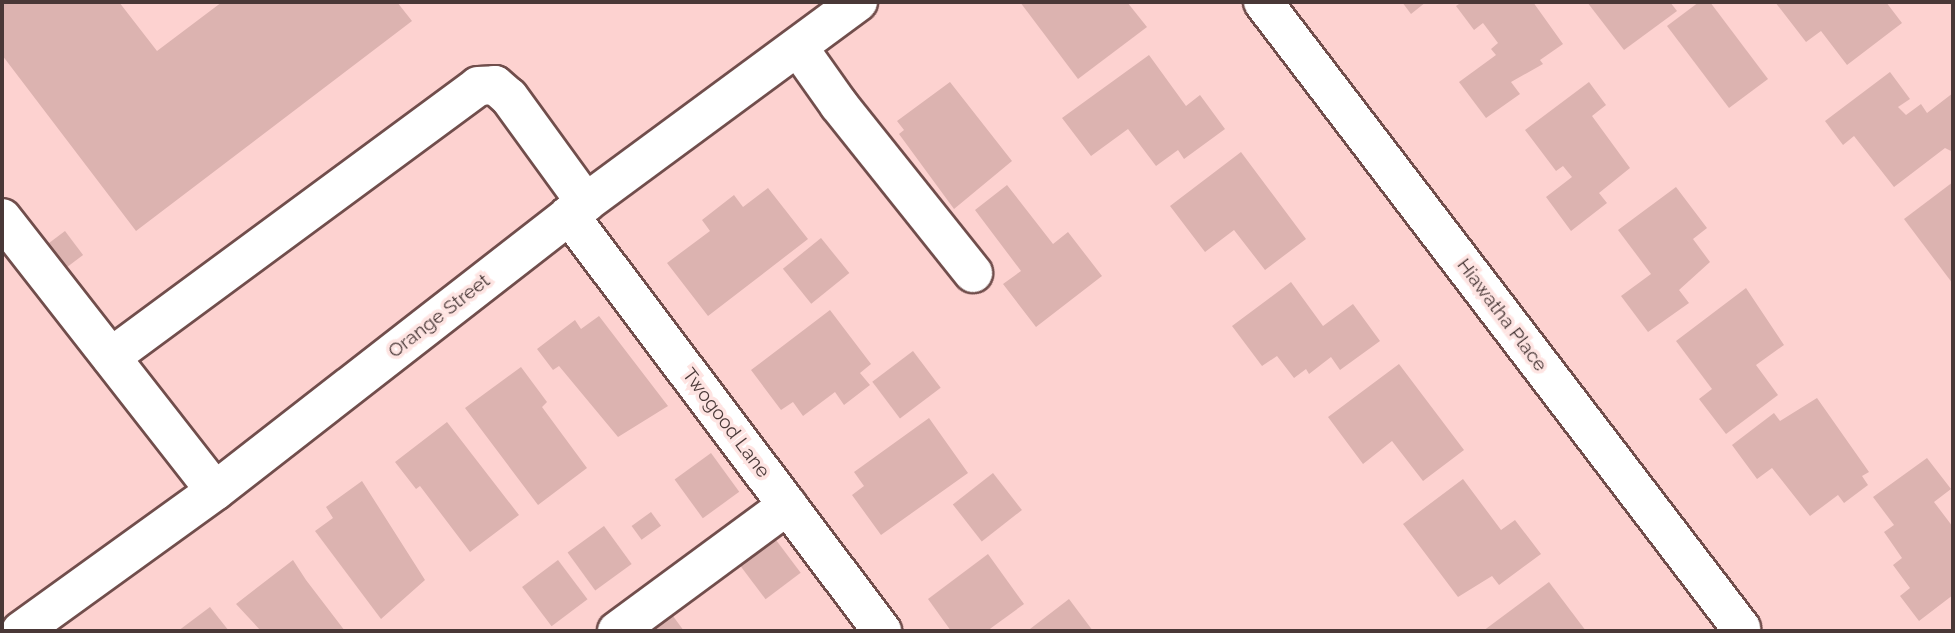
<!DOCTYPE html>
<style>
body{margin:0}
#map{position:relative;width:1955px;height:633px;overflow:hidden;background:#fdd2d0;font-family:Raleway,sans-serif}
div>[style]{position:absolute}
.building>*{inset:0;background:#dcb3b0;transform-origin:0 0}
.roads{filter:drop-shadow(2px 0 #714e4c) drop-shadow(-2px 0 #714e4c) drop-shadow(0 2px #714e4c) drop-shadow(0 -2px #714e4c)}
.minor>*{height:38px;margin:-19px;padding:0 19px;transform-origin:19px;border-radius:19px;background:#fff}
span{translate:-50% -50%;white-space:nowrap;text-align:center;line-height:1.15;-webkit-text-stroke:7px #fee4e2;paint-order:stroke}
.street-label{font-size:19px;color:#493837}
.frame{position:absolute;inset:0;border:4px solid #493837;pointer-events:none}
</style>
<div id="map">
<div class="building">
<i style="clip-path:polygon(2px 2px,119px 2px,157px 51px,222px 2px,397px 2px,412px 21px,136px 231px,2px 55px)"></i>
<i style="clip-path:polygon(1020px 2px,1127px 2px,1147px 27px,1078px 79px)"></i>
<i style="clip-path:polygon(1402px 2px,1426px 2px,1411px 14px)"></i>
<i style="clip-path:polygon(1462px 2px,1533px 2px,1563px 44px,1540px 60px,1543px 64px,1511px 82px,1520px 94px,1486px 118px,1459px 82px,1496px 55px,1491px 49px,1498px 43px,1483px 23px,1474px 30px,1456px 6px)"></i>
<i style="clip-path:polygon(1587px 2px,1670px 2px,1677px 11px,1624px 50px)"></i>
<i style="clip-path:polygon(1699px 2px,1710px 2px,1768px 79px,1729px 108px,1667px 26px)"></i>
<i style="clip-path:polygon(1775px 2px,1886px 2px,1902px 23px,1847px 65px,1821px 31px,1806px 42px)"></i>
<i style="clip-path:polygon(1149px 55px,1186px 106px,1200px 95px,1225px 129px,1184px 159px,1178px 150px,1156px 166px,1128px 129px,1091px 156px,1062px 118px)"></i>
<i style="clip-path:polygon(1890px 72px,1910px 99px,1898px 107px,1906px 115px,1921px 104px,1927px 113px,1953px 93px,1953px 152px,1945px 148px,1894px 187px,1854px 136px,1843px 145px,1825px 121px)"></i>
<i style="clip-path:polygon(950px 82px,1012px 161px,954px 209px,899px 134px,904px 130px,897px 121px)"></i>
<i style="clip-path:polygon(1589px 82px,1606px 105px,1592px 116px,1630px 168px,1599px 193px,1607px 203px,1571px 231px,1546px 197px,1572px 177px,1563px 166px,1556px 171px,1525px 130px)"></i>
<i style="clip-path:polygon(1241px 152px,1306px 239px,1265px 270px,1234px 230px,1205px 252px,1170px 206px)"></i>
<i style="clip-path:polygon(1953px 182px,1953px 284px,1904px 219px)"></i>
<i style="clip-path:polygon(1007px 185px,1053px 244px,1068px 232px,1102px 276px,1036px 327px,1003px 284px,1021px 271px,975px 210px)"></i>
<i style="clip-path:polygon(1676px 187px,1707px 228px,1693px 239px,1710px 262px,1679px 290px,1689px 303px,1648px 332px,1621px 296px,1651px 274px,1618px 230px)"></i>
<i style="clip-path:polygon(768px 188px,808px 239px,708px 316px,667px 263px,710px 231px,702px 220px,734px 195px,743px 207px)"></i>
<i style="left:65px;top:231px;width:30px;height:27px;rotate:53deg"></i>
<i style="left:821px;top:238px;width:45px;height:49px;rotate:51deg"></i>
<i style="clip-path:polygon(1291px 282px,1323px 326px,1353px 304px,1380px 341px,1340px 370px,1331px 357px,1309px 374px,1306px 369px,1294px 378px,1277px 356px,1262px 366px,1232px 326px)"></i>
<i style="clip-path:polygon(1746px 288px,1784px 345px,1756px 365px,1778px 395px,1726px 434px,1699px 399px,1712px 389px,1676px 341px)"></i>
<i style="clip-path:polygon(830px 310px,871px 364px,860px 373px,870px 385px,844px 405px,835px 392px,803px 416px,793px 402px,781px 410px,751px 370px)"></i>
<i style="clip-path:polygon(599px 316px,668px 406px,618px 437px,559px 366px,553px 370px,537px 349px,575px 320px,581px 329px)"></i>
<i style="left:913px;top:351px;width:46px;height:51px;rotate:53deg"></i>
<i style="clip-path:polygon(1399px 364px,1464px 450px,1423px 481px,1392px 441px,1363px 464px,1328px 417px)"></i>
<i style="clip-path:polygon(521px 367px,547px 402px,542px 407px,587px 468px,538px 505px,465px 408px)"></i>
<i style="clip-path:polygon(1817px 398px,1869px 472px,1862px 476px,1868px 485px,1844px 503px,1838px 495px,1810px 516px,1772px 468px,1757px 479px,1732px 445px,1774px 413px,1780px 421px)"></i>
<i style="clip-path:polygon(929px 418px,968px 473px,881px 535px,852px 495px,864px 486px,854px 472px)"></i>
<i style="clip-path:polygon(447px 422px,519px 515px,470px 552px,420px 486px,416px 489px,395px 462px)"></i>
<i style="left:711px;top:453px;width:48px;height:45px;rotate:54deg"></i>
<i style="clip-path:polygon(1927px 458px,1951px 489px,1934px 502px,1953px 527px,1953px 595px,1919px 621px,1900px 596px,1910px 588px,1893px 565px,1902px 558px,1884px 532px,1894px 525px,1873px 497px)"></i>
<i style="left:993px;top:473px;width:47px;height:51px;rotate:52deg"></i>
<i style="clip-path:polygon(1463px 479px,1501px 530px,1515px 520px,1541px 554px,1499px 585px,1492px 576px,1458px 597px,1403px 524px)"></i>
<i style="clip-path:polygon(362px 481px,425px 580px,381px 619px,315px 531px,333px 518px,326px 507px)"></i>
<i style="left:651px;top:512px;width:17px;height:24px;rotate:54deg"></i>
<i style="left:604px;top:526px;width:47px;height:45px;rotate:54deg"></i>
<i style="left:773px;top:536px;width:46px;height:44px;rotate:53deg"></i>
<i style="clip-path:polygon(988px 554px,1024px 604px,987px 631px,951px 631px,928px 599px)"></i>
<i style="clip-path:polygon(293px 560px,306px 580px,345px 631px,261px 631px,236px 604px)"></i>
<i style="left:558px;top:560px;width:49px;height:45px;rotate:53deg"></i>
<i style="clip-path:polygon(1549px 582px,1586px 631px,1483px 631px)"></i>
<i style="clip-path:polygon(1069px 599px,1093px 631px,1031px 631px,1030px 629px)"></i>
<i style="clip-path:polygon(210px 607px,229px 631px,178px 631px)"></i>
<i style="clip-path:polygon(670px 612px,684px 631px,645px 631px)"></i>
</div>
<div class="roads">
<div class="minor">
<i style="left:1263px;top:2px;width:788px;rotate:52.64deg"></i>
<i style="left:798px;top:47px;width:71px;rotate:54.7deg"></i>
<i style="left:839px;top:105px;width:215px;rotate:51.4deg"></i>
<i style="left:569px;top:215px;width:521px;rotate:53.04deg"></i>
<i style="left:2px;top:218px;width:346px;rotate:52deg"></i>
<i style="left:111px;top:357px;width:456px;rotate:-36.4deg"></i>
<i style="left:478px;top:86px;width:17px;rotate:-3deg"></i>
<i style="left:495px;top:85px;width:18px;rotate:41deg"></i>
<i style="left:509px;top:97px;width:131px;rotate:54deg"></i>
<i style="left:21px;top:631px;width:239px;rotate:-35.8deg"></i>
<i style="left:215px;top:491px;width:449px;rotate:-37.9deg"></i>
<i style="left:569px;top:215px;width:359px;rotate:-36.4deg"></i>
<i style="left:617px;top:631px;width:212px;rotate:-36.4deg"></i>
</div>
</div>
<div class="street-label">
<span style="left:1502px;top:315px;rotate:53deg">Hiawatha Place</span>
<span style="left:439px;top:316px;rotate:-38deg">Orange Street</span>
<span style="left:726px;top:423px;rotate:53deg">Twogood Lane</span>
</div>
<div class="frame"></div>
</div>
